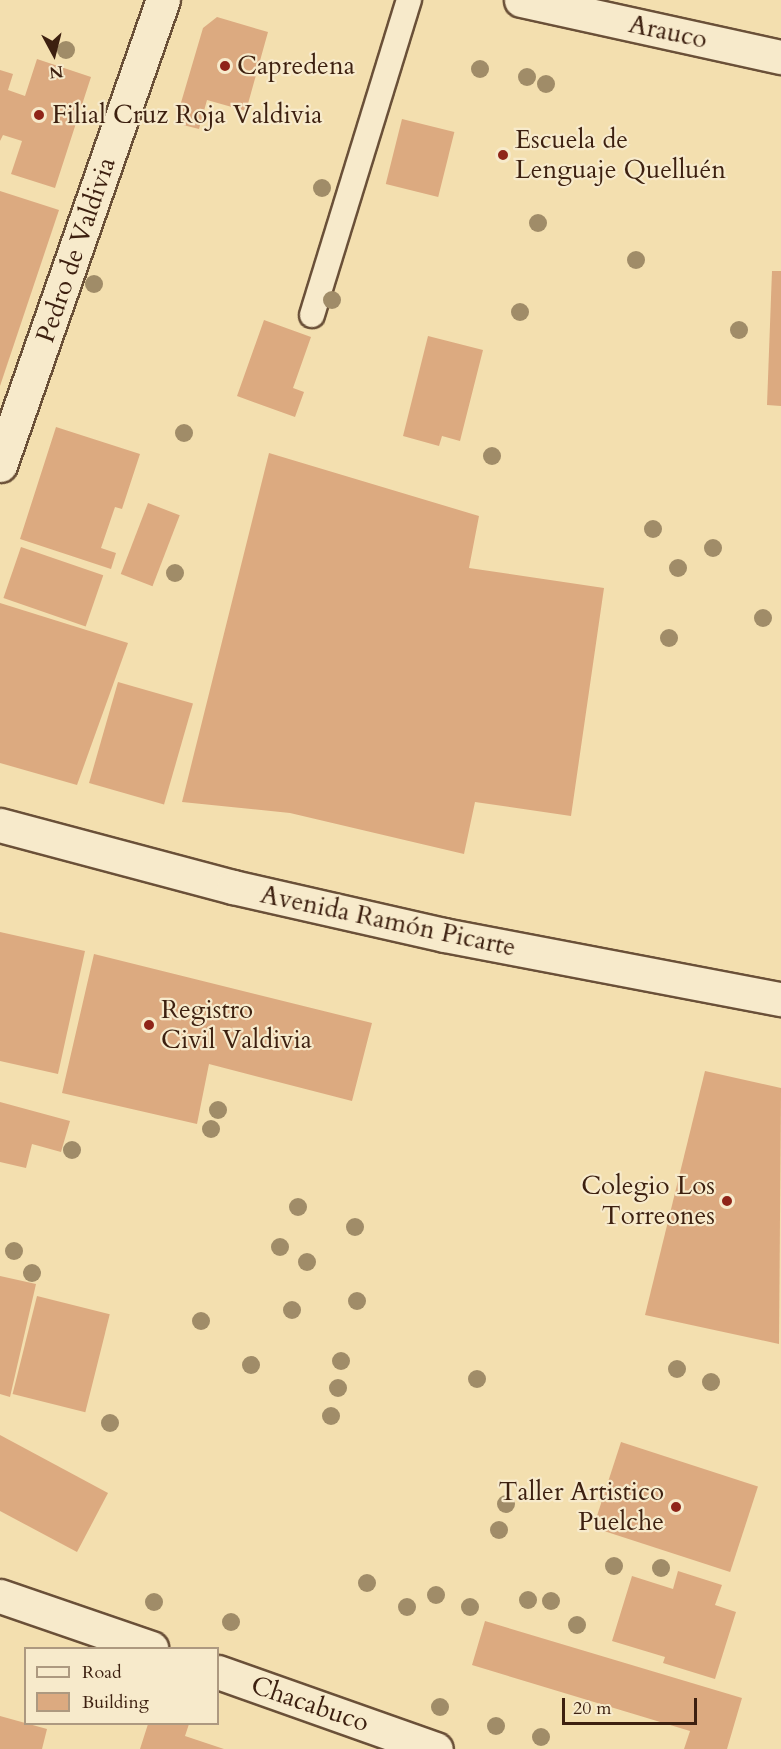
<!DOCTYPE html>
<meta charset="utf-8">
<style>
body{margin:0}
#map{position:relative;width:781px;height:1749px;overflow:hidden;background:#f3dfaf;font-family:Cardo,serif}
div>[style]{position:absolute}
.building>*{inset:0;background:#dcaa80;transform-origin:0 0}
.roads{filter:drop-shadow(2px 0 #6a5038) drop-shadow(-2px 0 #6a5038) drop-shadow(0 2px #6a5038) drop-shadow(0 -2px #6a5038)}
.lane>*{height:24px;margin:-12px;padding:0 12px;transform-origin:12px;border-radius:12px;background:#f7eacb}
.street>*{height:33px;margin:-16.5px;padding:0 16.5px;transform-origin:16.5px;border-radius:16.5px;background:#f7eacb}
.secondary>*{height:33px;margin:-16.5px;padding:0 16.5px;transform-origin:16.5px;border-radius:16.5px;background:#f7eacb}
.trees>*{width:18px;height:18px;margin:-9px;border-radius:50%;background:#a08c68}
.dots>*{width:16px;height:16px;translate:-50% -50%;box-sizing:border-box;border:3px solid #f7eacb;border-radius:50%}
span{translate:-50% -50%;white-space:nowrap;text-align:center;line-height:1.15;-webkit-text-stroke:4.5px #f7eacb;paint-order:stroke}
.street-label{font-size:26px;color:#3d2010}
.poi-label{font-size:26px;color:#3d2010}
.left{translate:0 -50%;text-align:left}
.right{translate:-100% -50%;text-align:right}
.legend{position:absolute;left:24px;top:1647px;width:195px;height:78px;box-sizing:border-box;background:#f7eacb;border:2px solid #ad9980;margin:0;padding:8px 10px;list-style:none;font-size:18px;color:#3d2010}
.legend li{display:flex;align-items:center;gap:12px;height:30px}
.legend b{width:30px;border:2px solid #ad9980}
.north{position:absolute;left:24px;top:24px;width:60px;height:60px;-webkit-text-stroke:4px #f7eacb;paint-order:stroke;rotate:173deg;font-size:16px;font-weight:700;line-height:24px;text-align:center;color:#3d2010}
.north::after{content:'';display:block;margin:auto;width:21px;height:27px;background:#3d2010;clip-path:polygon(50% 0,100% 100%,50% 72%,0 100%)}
.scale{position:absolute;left:562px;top:1698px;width:135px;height:27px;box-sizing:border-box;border:3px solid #3d2010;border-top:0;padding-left:8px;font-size:18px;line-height:21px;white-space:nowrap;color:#3d2010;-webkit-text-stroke:4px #f7eacb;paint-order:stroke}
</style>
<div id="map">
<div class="building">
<i style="clip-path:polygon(217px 17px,268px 32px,246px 111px,207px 100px,199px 129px,175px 123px,203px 28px)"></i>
<i style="clip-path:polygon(37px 59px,91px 77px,55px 188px,11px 174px,22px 141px,3px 135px,0 141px,0 70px,13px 74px,8px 90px,25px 96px)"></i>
<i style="left:402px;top:119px;width:54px;height:67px;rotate:14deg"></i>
<i style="clip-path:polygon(0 191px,59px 210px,0 386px)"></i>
<i style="clip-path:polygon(772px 271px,781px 271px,781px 406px,767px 405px)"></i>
<i style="clip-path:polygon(264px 320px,311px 337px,293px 388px,304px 392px,295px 417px,237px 396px)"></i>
<i style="clip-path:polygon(428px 336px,483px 350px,460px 441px,442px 436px,439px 446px,403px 436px)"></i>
<i style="clip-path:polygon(56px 427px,140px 454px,122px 509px,115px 507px,101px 548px,116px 553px,111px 569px,20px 539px)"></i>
<i style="clip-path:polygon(269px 453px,479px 516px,469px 568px,604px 588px,571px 816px,475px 802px,464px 854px,290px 813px,182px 802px)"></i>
<i style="left:148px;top:503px;width:34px;height:76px;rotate:21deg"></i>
<i style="left:21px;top:547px;width:87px;height:54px;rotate:19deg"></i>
<i style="clip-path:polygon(0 603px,128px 643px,77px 785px,0 763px)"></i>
<i style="left:118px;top:682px;width:78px;height:105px;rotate:16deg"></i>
<i style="clip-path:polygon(0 932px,85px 951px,58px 1074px,0 1061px)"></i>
<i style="clip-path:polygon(94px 954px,372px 1023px,352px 1101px,209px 1064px,197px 1124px,62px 1093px)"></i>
<i style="clip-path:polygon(705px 1071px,781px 1088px,779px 1344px,645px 1315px)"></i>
<i style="clip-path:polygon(0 1102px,70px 1121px,61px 1152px,32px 1144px,26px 1168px,0 1162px)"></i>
<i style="clip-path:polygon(0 1276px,36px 1284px,10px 1397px,0 1394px)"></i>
<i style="left:37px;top:1296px;width:75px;height:101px;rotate:14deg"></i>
<i style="clip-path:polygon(0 1435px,108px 1493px,77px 1552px,0 1511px)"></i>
<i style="left:621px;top:1442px;width:144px;height:90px;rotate:18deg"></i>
<i style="clip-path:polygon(678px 1571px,722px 1585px,715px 1605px,736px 1612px,715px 1679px,663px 1663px,665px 1657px,612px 1641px,632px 1576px,673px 1589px)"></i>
<i style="clip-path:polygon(485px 1621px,742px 1698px,727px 1749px,684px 1749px,690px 1731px,472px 1665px)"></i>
<i style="clip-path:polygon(0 1716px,47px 1729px,42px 1749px,0 1749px)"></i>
<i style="clip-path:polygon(148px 1724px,189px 1724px,185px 1736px,224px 1749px,140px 1749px)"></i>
</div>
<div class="roads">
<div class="lane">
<i style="left:312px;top:315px;width:330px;rotate:-72.9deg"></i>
</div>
<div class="street">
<i style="left:521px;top:0;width:266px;rotate:12.4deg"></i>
<i style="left:0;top:465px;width:493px;rotate:-70.7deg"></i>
<i style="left:0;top:1596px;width:160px;rotate:19deg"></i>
<i style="left:218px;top:1672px;width:231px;rotate:19.5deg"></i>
</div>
<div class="secondary">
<i style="left:0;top:825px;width:241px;rotate:14.9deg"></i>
<i style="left:233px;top:887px;width:216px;rotate:12.8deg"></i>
<i style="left:444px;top:935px;width:343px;rotate:10.8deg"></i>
</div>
</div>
<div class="trees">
<i style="left:66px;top:50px"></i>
<i style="left:480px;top:69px"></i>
<i style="left:527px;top:77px"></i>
<i style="left:546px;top:84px"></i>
<i style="left:322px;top:188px"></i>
<i style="left:538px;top:223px"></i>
<i style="left:636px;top:260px"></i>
<i style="left:94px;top:284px"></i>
<i style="left:332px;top:300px"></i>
<i style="left:520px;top:312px"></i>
<i style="left:739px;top:330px"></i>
<i style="left:184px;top:433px"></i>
<i style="left:492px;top:456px"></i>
<i style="left:653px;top:529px"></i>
<i style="left:713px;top:548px"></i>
<i style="left:678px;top:568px"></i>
<i style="left:175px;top:573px"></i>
<i style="left:763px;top:618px"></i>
<i style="left:669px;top:638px"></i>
<i style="left:218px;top:1110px"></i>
<i style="left:211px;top:1129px"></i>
<i style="left:72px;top:1150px"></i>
<i style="left:298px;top:1207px"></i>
<i style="left:355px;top:1227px"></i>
<i style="left:280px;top:1247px"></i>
<i style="left:14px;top:1251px"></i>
<i style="left:307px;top:1262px"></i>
<i style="left:32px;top:1273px"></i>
<i style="left:357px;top:1301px"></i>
<i style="left:292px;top:1310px"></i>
<i style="left:201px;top:1321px"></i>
<i style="left:341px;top:1361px"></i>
<i style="left:251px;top:1365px"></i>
<i style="left:677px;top:1369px"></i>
<i style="left:477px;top:1379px"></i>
<i style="left:711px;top:1382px"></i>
<i style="left:338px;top:1388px"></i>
<i style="left:331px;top:1416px"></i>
<i style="left:110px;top:1423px"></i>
<i style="left:506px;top:1504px"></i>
<i style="left:499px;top:1530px"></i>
<i style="left:614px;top:1566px"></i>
<i style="left:661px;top:1568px"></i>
<i style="left:367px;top:1583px"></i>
<i style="left:436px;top:1595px"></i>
<i style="left:528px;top:1600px"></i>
<i style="left:551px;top:1601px"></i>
<i style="left:154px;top:1602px"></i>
<i style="left:407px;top:1607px"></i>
<i style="left:470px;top:1607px"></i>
<i style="left:231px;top:1622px"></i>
<i style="left:577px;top:1625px"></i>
<i style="left:440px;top:1707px"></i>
<i style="left:496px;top:1726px"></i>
<i style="left:541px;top:1737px"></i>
</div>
<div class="dots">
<i style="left:225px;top:66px;background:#8f2418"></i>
<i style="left:39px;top:115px;background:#8f2418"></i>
<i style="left:503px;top:155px;background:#8f2418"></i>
<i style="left:149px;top:1025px;background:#8f2418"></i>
<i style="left:727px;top:1201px;background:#8f2418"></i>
<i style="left:676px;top:1507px;background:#8f2418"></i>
</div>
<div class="street-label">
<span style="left:668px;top:32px;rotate:12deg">Arauco</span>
<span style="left:76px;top:250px;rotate:-71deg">Pedro de Valdivia</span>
<span style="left:388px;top:921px;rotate:12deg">Avenida Ramón Picarte</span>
<span style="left:310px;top:1704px;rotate:19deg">Chacabuco</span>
</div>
<div class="poi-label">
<span class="left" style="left:237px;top:66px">Capredena</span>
<span class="left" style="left:52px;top:115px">Filial Cruz Roja Valdivia</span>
<span class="left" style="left:515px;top:155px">Escuela de<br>Lenguaje Quelluén</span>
<span class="left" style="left:161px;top:1025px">Registro<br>Civil Valdivia</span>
<span class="right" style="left:715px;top:1201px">Colegio Los<br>Torreones</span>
<span class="right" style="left:664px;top:1507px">Taller Artistico<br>Puelche</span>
</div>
<ul class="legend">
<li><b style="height:8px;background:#f7eacb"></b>Road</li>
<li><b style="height:16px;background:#dcaa80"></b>Building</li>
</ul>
<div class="north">N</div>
<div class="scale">20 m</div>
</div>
